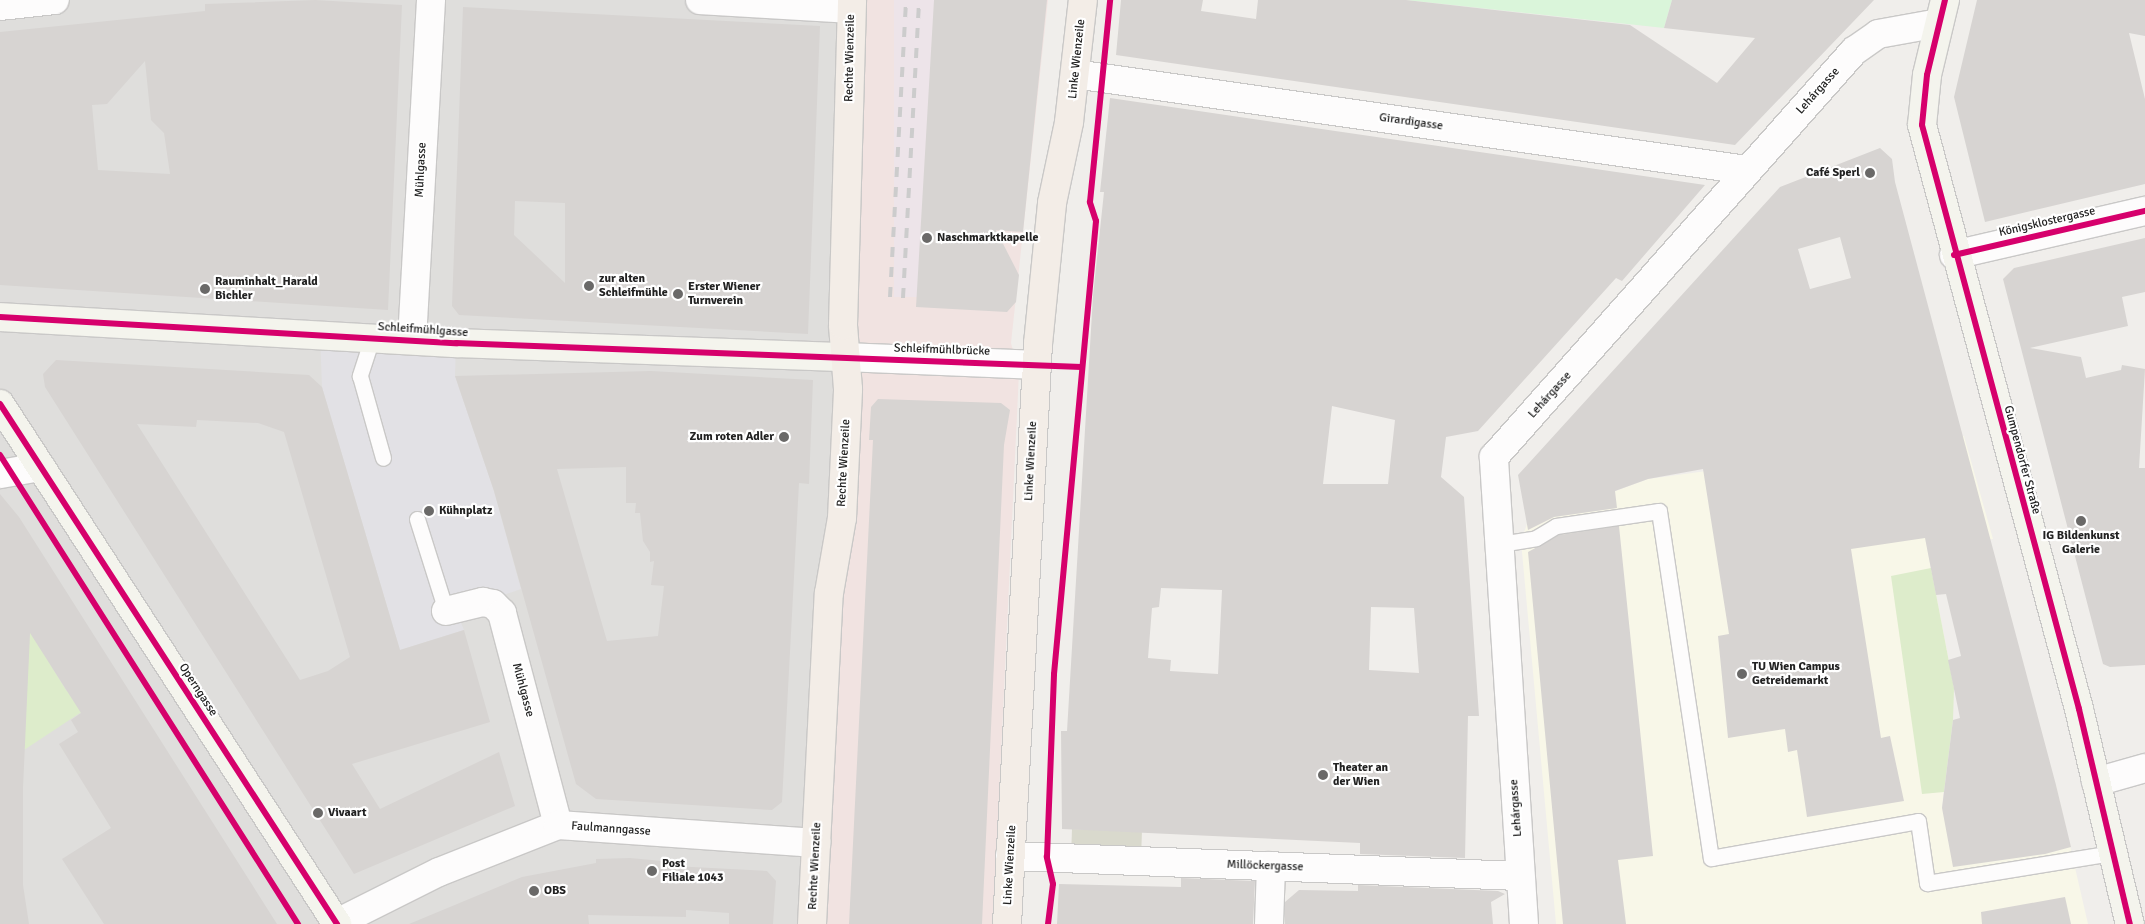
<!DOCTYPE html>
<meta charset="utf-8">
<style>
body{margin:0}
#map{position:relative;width:2145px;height:924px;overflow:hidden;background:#f0eeeb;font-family:Signika,sans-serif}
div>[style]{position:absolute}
.residential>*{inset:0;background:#dfdedc;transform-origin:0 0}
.commercial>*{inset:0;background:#f1e3e1}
.industrial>*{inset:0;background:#ede4e9;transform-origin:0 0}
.education>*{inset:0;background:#f8f7e8}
.construction>*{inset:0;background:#d9d9cd;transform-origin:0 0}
.grass>*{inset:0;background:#ddeccb}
.park>*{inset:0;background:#daf5da}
.plaza>*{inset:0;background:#e2e1e5}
.building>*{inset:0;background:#d7d4d2}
.roads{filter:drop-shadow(1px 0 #c9c8c7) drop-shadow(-1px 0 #c9c8c7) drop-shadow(0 1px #c9c8c7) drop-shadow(0 -1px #c9c8c7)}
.lane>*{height:15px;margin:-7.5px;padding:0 7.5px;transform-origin:7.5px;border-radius:7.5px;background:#fdfcfc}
.street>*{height:28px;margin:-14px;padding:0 14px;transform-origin:14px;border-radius:14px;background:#fdfcfc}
.secondary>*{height:28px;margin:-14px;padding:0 14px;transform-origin:14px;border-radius:14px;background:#f4f4ed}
.primary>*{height:28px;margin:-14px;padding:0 14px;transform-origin:14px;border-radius:14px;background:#f3ede7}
.rail>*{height:4px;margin-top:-2px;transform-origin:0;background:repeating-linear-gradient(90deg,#ccc 0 10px,transparent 0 20px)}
.cycleway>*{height:6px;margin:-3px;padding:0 3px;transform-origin:3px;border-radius:3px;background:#d6006c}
.dots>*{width:14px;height:14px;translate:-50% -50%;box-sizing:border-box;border:2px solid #fff;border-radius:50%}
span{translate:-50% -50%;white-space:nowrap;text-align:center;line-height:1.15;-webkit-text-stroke:4.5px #fff;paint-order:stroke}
.street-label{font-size:12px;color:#222}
.poi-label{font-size:12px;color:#222;font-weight:700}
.right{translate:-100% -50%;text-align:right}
.left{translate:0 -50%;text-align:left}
</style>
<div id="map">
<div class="residential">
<i style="left:0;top:0;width:861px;height:924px"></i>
</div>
<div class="commercial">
<i style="clip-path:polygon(861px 0,1048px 0,1011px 343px,1019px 372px,993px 924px,814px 924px)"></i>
</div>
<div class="industrial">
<i style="left:894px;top:0;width:40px;height:297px"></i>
</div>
<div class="education">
<i style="clip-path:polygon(1964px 436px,1993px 539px,1927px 547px,1954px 688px,1942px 808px,2056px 785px,2088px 924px,1556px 924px,1521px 541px,1527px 524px,1648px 479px)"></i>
</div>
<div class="construction">
<i style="left:1072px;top:829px;width:70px;height:41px;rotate:2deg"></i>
</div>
<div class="grass">
<i style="clip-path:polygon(1931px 568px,1954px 688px,1953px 720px,1944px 792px,1922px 794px,1891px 576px)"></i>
<i style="clip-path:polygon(30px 627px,52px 655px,50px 664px,66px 690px,86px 709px,24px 750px)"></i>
</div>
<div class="park">
<i style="clip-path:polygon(1406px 0,1672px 0,1664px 28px)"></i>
</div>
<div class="plaza">
<i style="clip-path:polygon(320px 335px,456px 343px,455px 376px,493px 488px,521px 589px,483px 602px,459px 618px,464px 630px,400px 650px,322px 387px)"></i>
</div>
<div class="building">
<i style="clip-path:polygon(evenodd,315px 0,402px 5px,388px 310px,0 285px,0 32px,205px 11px,205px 4px,315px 0,145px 61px,151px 120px,164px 133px,170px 174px,98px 170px,92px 105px,107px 104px,145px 61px)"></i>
<i style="clip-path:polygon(934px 0,1047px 0,1023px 232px,996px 230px,1019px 275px,1016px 302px,1007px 312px,916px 307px)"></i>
<i style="clip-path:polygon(1121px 0,1203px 0,1201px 11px,1256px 19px,1258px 0,1406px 0,1630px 25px,1717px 83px,1755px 38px,1664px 28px,1672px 0,1874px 0,1735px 145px,1116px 55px)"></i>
<i style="clip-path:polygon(1977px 0,2145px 0,2145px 36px,2129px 33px,2145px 99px,2145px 184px,1985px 222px,1954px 97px)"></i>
<i style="clip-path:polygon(evenodd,463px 7px,820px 26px,808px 334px,459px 315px,452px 306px,463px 7px,515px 201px,565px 203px,565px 283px,514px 235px,515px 201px)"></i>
<i style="clip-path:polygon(evenodd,1110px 98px,1705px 185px,1622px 281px,1616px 278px,1478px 431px,1446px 437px,1441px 477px,1464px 497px,1479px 716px,1468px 716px,1465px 858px,1360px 854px,1360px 843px,1062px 829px,1061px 731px,1067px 731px,1093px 296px,1104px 192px,1100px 192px,1110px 98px,1332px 406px,1395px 420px,1388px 484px,1323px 484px,1332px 406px,1110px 98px,1161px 588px,1222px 590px,1218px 674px,1170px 671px,1171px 660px,1148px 658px,1152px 608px,1159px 607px,1161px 588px,1110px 98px,1371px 607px,1414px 608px,1419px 673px,1369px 670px,1371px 607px)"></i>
<i style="clip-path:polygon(evenodd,1880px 148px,1892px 159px,1895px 182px,2056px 785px,2071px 847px,2045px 854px,1953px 867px,1942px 808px,1953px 720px,1960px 718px,1948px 660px,1961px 656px,1946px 594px,1936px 595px,1925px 538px,1851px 549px,1881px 738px,1890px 736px,1904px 801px,1807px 817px,1797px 750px,1788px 752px,1785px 729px,1728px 738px,1718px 636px,1729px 634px,1703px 469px,1648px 479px,1615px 491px,1617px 508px,1554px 517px,1528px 530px,1518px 475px,1780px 187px,1880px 148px,1840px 237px,1851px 278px,1810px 289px,1798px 249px,1840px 237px)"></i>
<i style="clip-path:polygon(2145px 238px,2145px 292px,2122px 297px,2128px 326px,2030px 348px,2081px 357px,2086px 378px,2121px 370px,2122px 365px,2145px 369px,2139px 468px,2145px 468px,2145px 665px,2110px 667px,2103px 664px,2003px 279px,2014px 268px)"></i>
<i style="clip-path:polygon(evenodd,56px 360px,309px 375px,322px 387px,400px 650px,464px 630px,490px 722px,352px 764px,380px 809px,499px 752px,515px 806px,354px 874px,45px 387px,43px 374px,56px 360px,197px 420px,258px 423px,284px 432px,350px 657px,328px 671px,300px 680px,137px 424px,196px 427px,197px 420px)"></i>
<i style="clip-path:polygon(evenodd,651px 371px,813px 380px,809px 484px,799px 483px,782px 802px,772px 810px,596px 799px,576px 784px,494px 491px,455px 376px,651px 371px,626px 467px,626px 503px,636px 503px,635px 513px,640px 513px,643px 541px,650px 552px,650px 562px,654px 561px,651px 585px,664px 586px,658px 636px,607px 641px,557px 469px,626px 467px)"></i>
<i style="clip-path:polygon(878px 399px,1001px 403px,1010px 410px,1004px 445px,982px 924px,849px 924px,873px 440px,869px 440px,871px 407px)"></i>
<i style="clip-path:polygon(0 494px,19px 517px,277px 924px,104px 924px,62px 859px,111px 828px,59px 744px,78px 732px,71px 720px,81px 713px,30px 633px,23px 788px,23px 885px,29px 924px,0 924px)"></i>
<i style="clip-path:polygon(1619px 526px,1653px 856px,1618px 860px,1626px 924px,1563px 924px,1528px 552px,1559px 535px)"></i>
<i style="clip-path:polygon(630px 858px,673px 862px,673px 866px,767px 871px,776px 881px,773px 924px,729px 924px,729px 913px,686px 910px,686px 917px,588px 915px,589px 924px,409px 924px,522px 877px,596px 863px,596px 859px)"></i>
<i style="clip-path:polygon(1181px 878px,1255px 881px,1253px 924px,1057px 924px,1059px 884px,1181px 887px)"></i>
<i style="clip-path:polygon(1358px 885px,1498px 891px,1505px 894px,1491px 902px,1493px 924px,1285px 924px,1285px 902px,1299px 890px,1358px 891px)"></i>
<i style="clip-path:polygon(2065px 897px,2071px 924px,1982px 924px,1981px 912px)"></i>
</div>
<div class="roads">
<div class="lane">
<i style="left:372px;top:338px;width:40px;rotate:108deg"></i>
<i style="left:360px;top:376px;width:85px;rotate:74.3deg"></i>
<i style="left:417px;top:519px;width:96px;rotate:72.5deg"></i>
<i style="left:1500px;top:544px;width:36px;rotate:-9deg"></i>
<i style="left:1536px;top:538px;width:23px;rotate:-31deg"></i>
<i style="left:1556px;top:526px;width:104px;rotate:-8.3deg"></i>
<i style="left:1659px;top:511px;width:351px;rotate:81.5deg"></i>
<i style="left:1711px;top:858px;width:210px;rotate:-10.1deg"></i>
<i style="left:1918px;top:821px;width:63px;rotate:81.7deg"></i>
<i style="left:1927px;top:883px;width:188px;rotate:-9.2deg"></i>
</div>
<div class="street">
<i style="left:700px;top:0;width:151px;rotate:3.4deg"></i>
<i style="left:0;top:6px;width:55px;rotate:-6.2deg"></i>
<i style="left:1075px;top:74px;width:678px;rotate:8.14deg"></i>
<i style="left:1954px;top:255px;width:196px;rotate:-13deg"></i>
<i style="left:412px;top:340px;width:341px;rotate:-86.8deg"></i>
<i style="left:846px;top:357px;width:191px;rotate:2.4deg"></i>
<i style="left:0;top:474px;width:41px;rotate:-9.9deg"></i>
<i style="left:446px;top:611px;width:38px;rotate:-14deg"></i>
<i style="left:483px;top:602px;width:10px;rotate:11deg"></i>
<i style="left:493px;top:604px;width:13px;rotate:45deg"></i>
<i style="left:502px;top:613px;width:219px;rotate:75.2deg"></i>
<i style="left:2096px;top:782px;width:51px;rotate:-15.9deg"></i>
<i style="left:1010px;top:856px;width:510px;rotate:2.25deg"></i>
<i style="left:335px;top:924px;width:116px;rotate:-26.6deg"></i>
<i style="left:439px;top:872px;width:128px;rotate:-21.6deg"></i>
<i style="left:558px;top:825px;width:259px;rotate:4deg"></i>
<i style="left:1269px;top:924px;width:58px;rotate:-88deg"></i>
<i style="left:1524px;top:924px;width:468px;rotate:-93.7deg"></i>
<i style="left:1494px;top:457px;width:543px;rotate:-48.44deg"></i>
<i style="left:1854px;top:51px;width:29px;rotate:-35deg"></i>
<i style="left:1878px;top:34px;width:62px;rotate:-10.2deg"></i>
</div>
<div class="secondary">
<i style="left:1945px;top:0;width:77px;rotate:103.5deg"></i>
<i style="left:1927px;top:75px;width:50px;rotate:95.7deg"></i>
<i style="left:1922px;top:125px;width:605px;rotate:74.95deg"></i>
<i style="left:2079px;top:709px;width:221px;rotate:76.7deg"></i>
<i style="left:0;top:317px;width:457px;rotate:3.3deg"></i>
<i style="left:456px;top:343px;width:390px;rotate:2.1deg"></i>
<i style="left:0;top:404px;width:620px;rotate:57.05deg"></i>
</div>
<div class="primary">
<i style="left:812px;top:924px;width:331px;rotate:-87.1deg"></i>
<i style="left:829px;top:593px;width:76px;rotate:-80.2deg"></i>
<i style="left:842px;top:518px;width:129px;rotate:-87.3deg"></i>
<i style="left:848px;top:389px;width:64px;rotate:-94.5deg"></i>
<i style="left:843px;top:325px;width:325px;rotate:-88.4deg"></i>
<i style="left:1007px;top:924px;width:581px;rotate:-86.94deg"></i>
<i style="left:1038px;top:344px;width:142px;rotate:-84.3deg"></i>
<i style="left:1052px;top:203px;width:83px;rotate:-78.1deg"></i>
<i style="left:1069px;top:122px;width:123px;rotate:-83.5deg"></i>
</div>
</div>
<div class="rail">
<i style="left:890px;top:297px;width:297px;rotate:-86.9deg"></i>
<i style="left:903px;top:298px;width:298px;rotate:-86.9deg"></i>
</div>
<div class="cycleway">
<i style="left:1945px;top:0;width:77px;rotate:103.5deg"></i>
<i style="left:1927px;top:75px;width:50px;rotate:95.7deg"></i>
<i style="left:1922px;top:125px;width:605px;rotate:74.95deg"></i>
<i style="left:2079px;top:709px;width:221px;rotate:76.7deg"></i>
<i style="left:1954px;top:255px;width:196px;rotate:-13deg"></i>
<i style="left:0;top:317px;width:457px;rotate:3.3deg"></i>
<i style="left:456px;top:343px;width:626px;rotate:2.2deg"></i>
<i style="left:0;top:404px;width:620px;rotate:57.05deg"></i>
<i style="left:0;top:455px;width:556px;rotate:57.57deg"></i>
<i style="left:1048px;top:924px;width:40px;rotate:-82.9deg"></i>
<i style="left:1053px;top:884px;width:28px;rotate:-103deg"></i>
<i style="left:1047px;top:857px;width:183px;rotate:-87.8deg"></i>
<i style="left:1054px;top:674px;width:455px;rotate:-84.7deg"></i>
<i style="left:1096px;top:221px;width:20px;rotate:-108deg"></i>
<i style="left:1090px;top:202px;width:203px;rotate:-84.3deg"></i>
</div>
<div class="dots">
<i style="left:1870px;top:173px;background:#6a6968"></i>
<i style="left:927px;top:238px;background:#6a6968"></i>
<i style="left:589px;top:286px;background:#6a6968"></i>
<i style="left:205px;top:289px;background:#6a6968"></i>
<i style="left:678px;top:294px;background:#6a6968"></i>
<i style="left:784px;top:437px;background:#6a6968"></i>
<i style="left:429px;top:511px;background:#6a6968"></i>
<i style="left:2081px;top:521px;background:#6a6968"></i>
<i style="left:1742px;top:674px;background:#6a6968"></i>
<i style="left:1323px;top:775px;background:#6a6968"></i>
<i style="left:318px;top:813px;background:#6a6968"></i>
<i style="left:652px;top:871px;background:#6a6968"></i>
<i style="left:534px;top:891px;background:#6a6968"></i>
</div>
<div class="street-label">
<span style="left:850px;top:58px;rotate:-89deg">Rechte Wienzeile</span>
<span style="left:1077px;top:59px;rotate:-84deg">Linke Wienzeile</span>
<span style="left:1818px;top:91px;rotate:-48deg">Lehárgasse</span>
<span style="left:1411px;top:122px;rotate:8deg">Girardigasse</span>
<span style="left:421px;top:170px;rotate:-87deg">Mühlgasse</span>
<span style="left:2047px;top:222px;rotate:-13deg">Königsklostergasse</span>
<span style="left:423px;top:330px;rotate:4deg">Schleifmühlgasse</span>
<span style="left:942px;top:350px;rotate:2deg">Schleifmühlbrücke</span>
<span style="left:1550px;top:395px;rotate:-48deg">Lehárgasse</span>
<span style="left:2022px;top:460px;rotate:75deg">Gumpendorfer Straße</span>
<span style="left:1031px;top:461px;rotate:-87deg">Linke Wienzeile</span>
<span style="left:844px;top:463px;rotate:-87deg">Rechte Wienzeile</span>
<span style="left:198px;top:690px;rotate:57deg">Operngasse</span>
<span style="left:523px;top:690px;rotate:75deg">Mühlgasse</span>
<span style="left:1516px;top:808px;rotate:-94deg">Lehárgasse</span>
<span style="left:611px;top:829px;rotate:4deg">Faulmanngasse</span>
<span style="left:1010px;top:865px;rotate:-87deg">Linke Wienzeile</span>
<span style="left:815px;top:866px;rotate:-87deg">Rechte Wienzeile</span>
<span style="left:1265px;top:866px;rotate:2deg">Millöckergasse</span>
</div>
<div class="poi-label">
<span class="right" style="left:1860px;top:173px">Café Sperl</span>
<span class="left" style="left:937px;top:238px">Naschmarktkapelle</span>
<span class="left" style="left:599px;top:286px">zur alten<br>Schleifmühle</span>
<span class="left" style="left:215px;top:289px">Rauminhalt_Harald<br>Bichler</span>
<span class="left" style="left:688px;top:294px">Erster Wiener<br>Turnverein</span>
<span class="right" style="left:774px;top:437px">Zum roten Adler</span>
<span class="left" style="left:439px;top:511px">Kühnplatz</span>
<span style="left:2081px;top:543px">IG Bildenkunst<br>Galerie</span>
<span class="left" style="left:1752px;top:674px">TU Wien Campus<br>Getreidemarkt</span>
<span class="left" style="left:1333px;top:775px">Theater an<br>der Wien</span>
<span class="left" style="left:328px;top:813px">Vivaart</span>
<span class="left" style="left:662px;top:871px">Post<br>Filiale 1043</span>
<span class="left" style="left:544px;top:891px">OBS</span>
</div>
</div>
